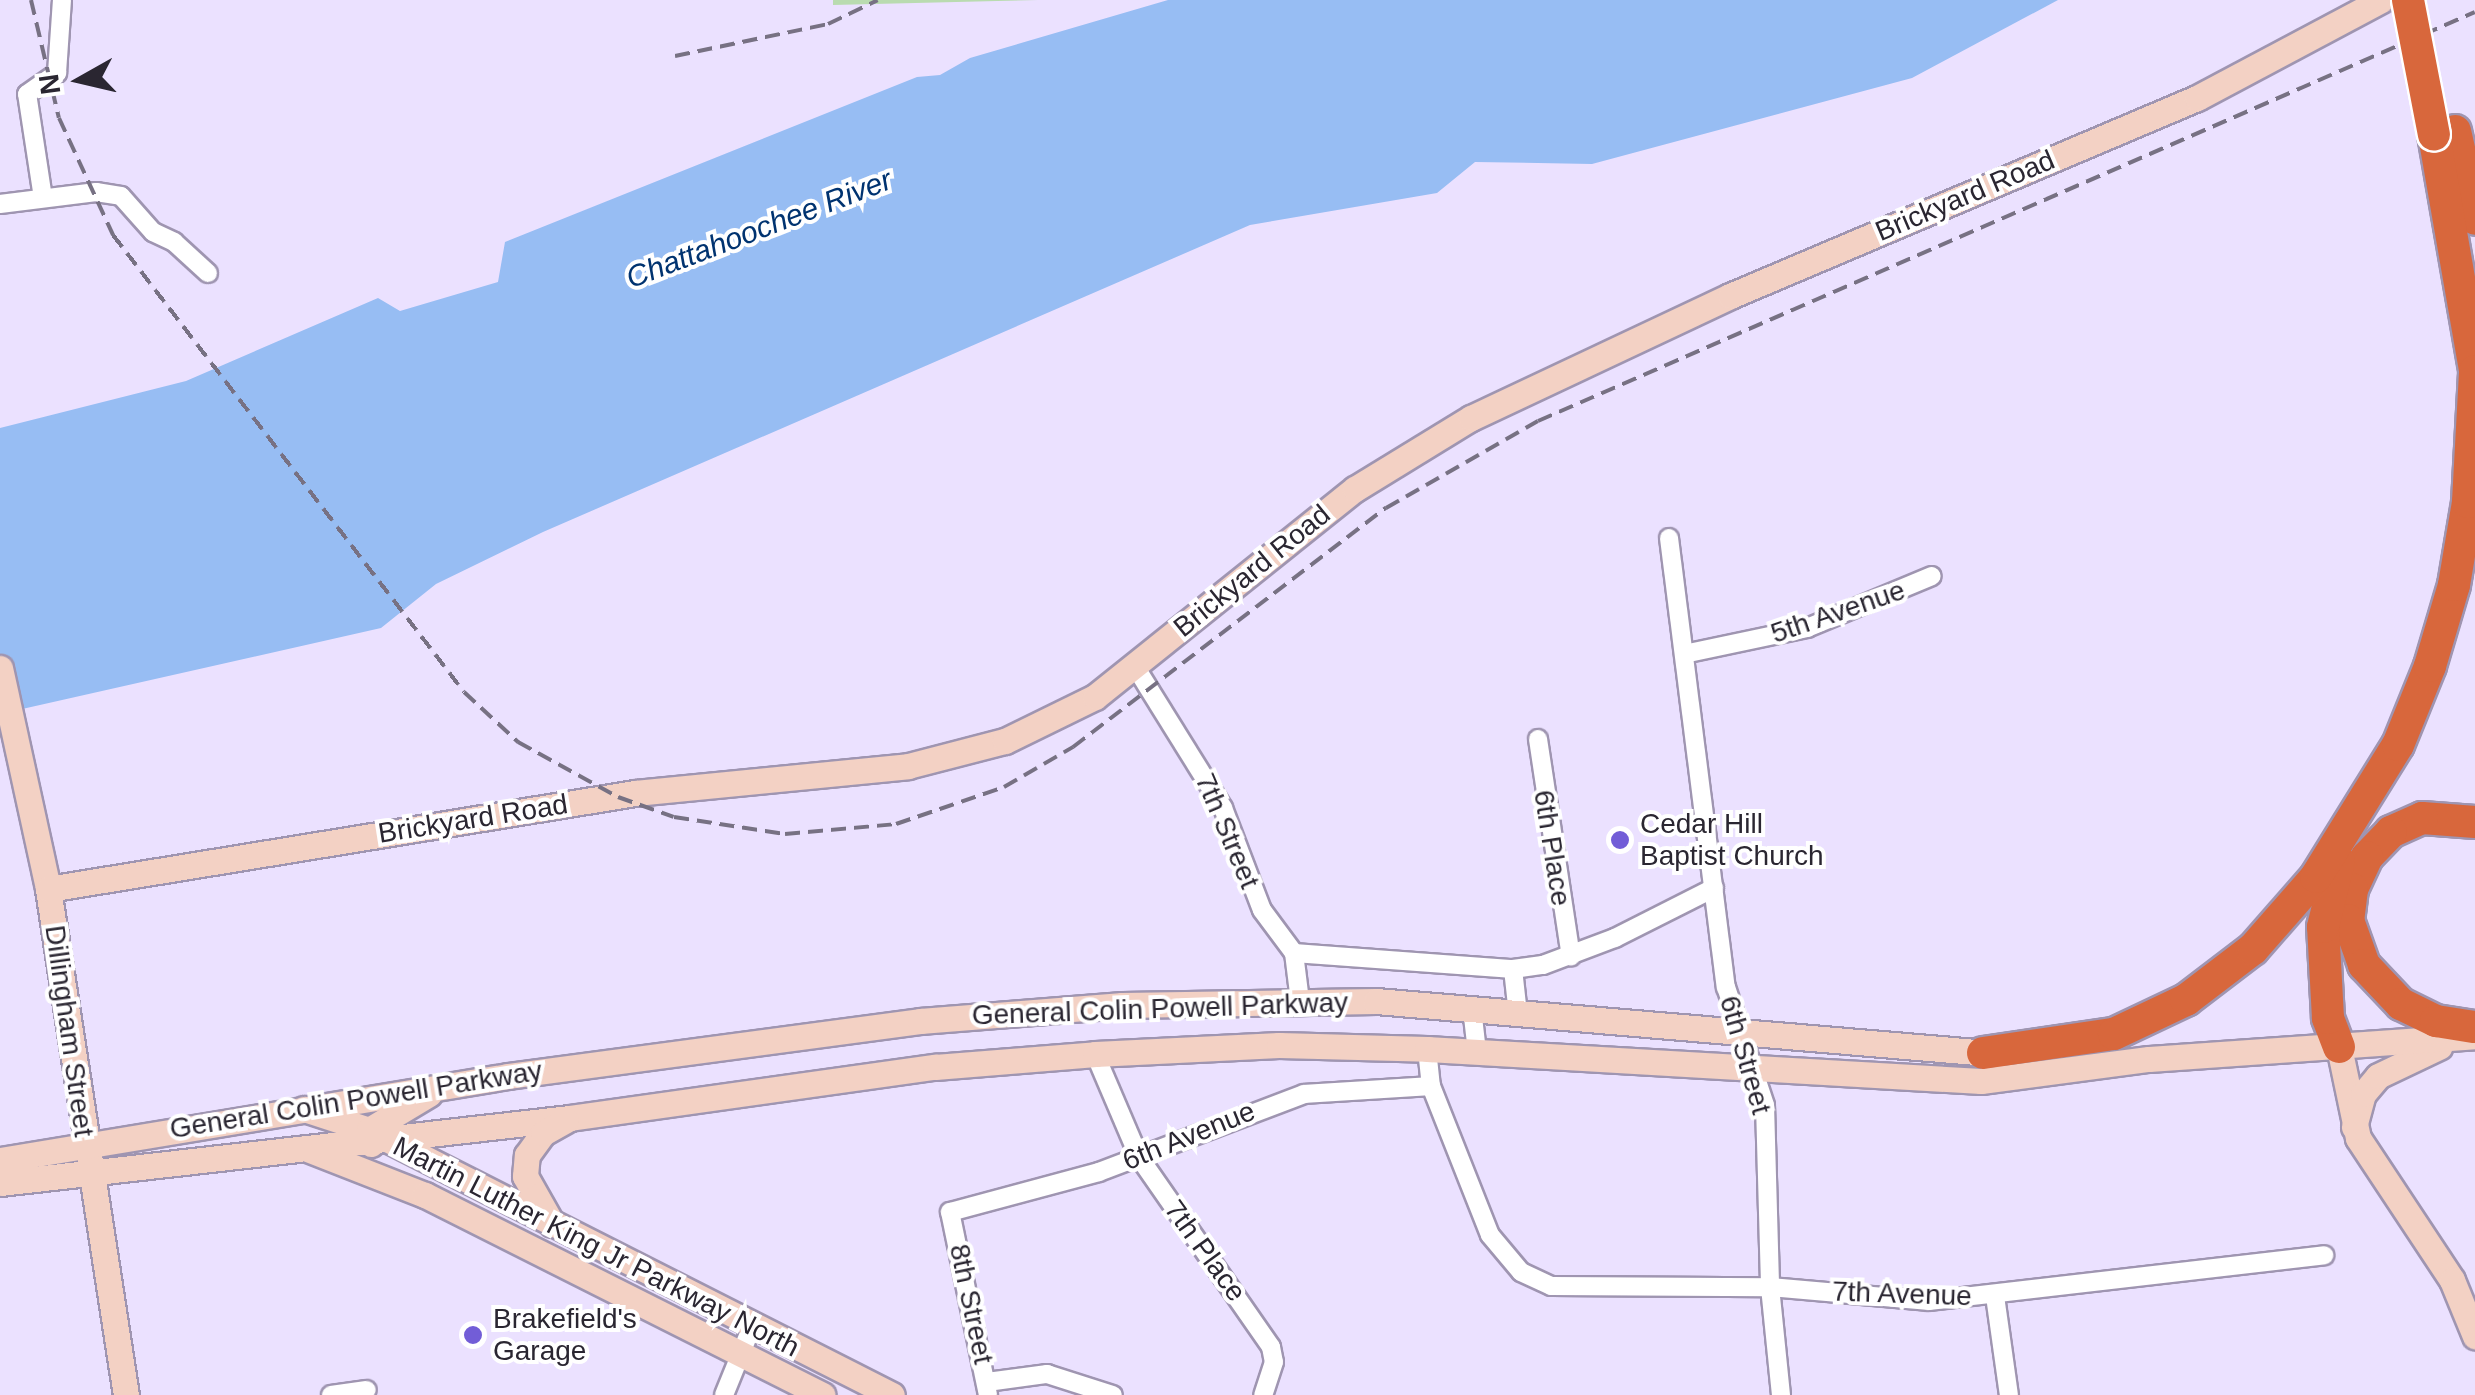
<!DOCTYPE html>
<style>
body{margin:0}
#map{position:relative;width:2475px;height:1395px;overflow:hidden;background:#ebe1ff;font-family:Arial,sans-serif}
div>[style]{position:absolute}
.green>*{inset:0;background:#b9dbb0}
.water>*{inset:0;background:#97bdf3}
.roads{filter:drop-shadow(2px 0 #9f95b1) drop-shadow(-2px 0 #9f95b1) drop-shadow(0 2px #9f95b1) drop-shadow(0 -2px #9f95b1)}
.street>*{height:18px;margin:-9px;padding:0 9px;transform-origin:9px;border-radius:9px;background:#fff}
.secondary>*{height:25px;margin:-12.5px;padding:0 12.5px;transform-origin:12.5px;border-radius:12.5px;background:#f3d1c4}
.highway>*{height:32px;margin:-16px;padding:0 16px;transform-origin:16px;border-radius:16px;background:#d8673c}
.rail>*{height:4px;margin-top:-2px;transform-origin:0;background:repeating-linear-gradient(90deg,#777183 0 15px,transparent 0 23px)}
.bridges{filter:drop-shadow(2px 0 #fff) drop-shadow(-2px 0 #fff) drop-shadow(0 2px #fff) drop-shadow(0 -2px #fff)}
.highway-bridge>*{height:32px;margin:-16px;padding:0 16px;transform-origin:16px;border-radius:16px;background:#d8673c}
.dots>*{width:28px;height:28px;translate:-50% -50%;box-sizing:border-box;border:5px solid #fff;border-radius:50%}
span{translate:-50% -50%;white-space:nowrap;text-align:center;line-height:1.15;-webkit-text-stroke:8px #fff;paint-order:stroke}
.street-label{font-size:28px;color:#2a2631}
.poi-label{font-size:28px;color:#2a2631}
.left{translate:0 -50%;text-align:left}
.water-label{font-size:30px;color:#003370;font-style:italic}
.north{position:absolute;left:30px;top:30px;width:100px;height:100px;-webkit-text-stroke:8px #fff;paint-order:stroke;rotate:262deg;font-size:28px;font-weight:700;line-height:40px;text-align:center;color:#2a2631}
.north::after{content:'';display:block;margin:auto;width:35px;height:45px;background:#2a2631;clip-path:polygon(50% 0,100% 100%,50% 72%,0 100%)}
</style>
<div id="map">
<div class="green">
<i style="clip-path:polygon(833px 0,1038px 0,833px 5px)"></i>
</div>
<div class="water">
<i style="clip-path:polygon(1168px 0,2058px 0,1912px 78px,1592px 164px,1475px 162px,1437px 193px,1250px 225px,543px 532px,436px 584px,381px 628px,0 714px,0 428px,186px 381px,378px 298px,400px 311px,498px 282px,505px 242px,917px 77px,940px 75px,970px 58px)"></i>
</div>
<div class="roads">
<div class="street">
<i style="left:43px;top:198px;width:105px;rotate:-98.7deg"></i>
<i style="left:27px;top:94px;width:37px;rotate:-35deg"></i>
<i style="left:57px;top:73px;width:73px;rotate:-86.1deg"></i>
<i style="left:0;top:204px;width:97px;rotate:-7.1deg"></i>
<i style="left:96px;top:192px;width:25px;rotate:9deg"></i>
<i style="left:121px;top:196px;width:48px;rotate:48.4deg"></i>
<i style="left:153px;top:232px;width:23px;rotate:25deg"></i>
<i style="left:174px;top:242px;width:46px;rotate:42.4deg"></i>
<i style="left:1669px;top:538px;width:453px;rotate:82.8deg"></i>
<i style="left:1726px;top:987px;width:124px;rotate:71.7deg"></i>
<i style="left:1765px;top:1105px;width:182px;rotate:88.4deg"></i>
<i style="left:1770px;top:1287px;width:109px;rotate:84.2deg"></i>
<i style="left:1684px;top:654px;width:126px;rotate:-11.9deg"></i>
<i style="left:1807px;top:628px;width:135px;rotate:-22.6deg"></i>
<i style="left:1136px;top:668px;width:165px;rotate:58.1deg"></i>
<i style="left:1223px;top:808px;width:109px;rotate:69.1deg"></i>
<i style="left:1262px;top:910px;width:54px;rotate:53.3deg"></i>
<i style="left:1294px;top:953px;width:48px;rotate:82.9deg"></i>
<i style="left:1538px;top:739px;width:220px;rotate:81.4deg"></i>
<i style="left:1294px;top:953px;width:220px;rotate:4.2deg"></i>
<i style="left:1513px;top:969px;width:30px;rotate:-8deg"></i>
<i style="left:1543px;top:965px;width:77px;rotate:-20.6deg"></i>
<i style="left:1615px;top:938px;width:111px;rotate:-26.8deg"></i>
<i style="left:1513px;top:969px;width:45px;rotate:83.7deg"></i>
<i style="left:1472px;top:1008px;width:44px;rotate:83.5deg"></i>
<i style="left:1427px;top:1049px;width:37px;rotate:84deg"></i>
<i style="left:1431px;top:1086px;width:160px;rotate:68.4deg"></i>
<i style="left:1490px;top:1235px;width:48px;rotate:50deg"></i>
<i style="left:1521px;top:1272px;width:33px;rotate:25deg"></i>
<i style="left:1551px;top:1286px;width:219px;rotate:0.3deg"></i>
<i style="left:1770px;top:1287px;width:160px;rotate:5deg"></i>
<i style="left:1929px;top:1301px;width:398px;rotate:-6.6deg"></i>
<i style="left:1095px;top:1054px;width:112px;rotate:66.9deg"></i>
<i style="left:1139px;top:1157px;width:231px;rotate:55.2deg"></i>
<i style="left:1271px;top:1347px;width:15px;rotate:79deg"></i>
<i style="left:1274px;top:1362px;width:35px;rotate:108deg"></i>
<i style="left:1995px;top:1296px;width:100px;rotate:82deg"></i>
<i style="left:987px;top:1382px;width:61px;rotate:-7.6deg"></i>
<i style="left:1047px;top:1374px;width:69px;rotate:17.7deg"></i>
<i style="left:331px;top:1395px;width:36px;rotate:-8deg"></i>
<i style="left:724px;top:1395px;width:74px;rotate:-67.9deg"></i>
<i style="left:988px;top:1395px;width:187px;rotate:-101.7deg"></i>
<i style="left:950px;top:1212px;width:154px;rotate:-15deg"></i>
<i style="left:1099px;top:1172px;width:219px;rotate:-20.8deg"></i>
<i style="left:1304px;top:1094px;width:127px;rotate:-3.6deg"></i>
</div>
<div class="secondary">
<i style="left:0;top:668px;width:226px;rotate:77.7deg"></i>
<i style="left:48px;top:889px;width:512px;rotate:81.24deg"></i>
<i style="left:48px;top:889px;width:595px;rotate:-9.29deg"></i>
<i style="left:635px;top:793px;width:274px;rotate:-5.6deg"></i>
<i style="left:908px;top:766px;width:100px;rotate:-14.5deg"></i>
<i style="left:1005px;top:741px;width:100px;rotate:-26.1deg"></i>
<i style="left:1095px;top:697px;width:333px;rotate:-38.7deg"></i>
<i style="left:1355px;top:489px;width:136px;rotate:-31.5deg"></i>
<i style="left:1471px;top:418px;width:286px;rotate:-25.2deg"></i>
<i style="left:1730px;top:296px;width:507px;rotate:-22.98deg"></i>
<i style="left:2197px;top:98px;width:208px;rotate:-28deg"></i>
<i style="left:2339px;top:1047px;width:93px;rotate:78.2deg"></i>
<i style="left:2358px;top:1138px;width:170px;rotate:56.5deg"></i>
<i style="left:2452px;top:1280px;width:61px;rotate:67.7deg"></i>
<i style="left:304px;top:1109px;width:68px;rotate:17.9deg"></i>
<i style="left:369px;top:1130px;width:586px;rotate:26.87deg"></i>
<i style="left:2354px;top:1127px;width:34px;rotate:-75deg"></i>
<i style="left:2363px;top:1094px;width:23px;rotate:-50deg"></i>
<i style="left:2378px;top:1076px;width:68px;rotate:-25.4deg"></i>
<i style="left:371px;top:1144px;width:14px;rotate:-98deg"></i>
<i style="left:369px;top:1130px;width:70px;rotate:-31deg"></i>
<i style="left:305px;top:1148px;width:129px;rotate:21.4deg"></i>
<i style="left:425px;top:1195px;width:445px;rotate:26.7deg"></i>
<i style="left:0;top:1160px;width:515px;rotate:-9.39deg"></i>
<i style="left:508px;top:1076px;width:416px;rotate:-7.6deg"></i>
<i style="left:920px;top:1021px;width:203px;rotate:-4.5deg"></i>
<i style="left:1122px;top:1005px;width:254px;rotate:-0.9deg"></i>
<i style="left:1376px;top:1001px;width:625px;rotate:4.86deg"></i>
<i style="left:0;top:1183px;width:574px;rotate:-6.51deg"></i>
<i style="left:570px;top:1118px;width:369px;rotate:-8deg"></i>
<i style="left:935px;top:1067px;width:161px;rotate:-4.6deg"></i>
<i style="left:1095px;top:1054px;width:184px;rotate:-2.8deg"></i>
<i style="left:1279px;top:1045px;width:148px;rotate:1.5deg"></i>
<i style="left:1427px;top:1049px;width:555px;rotate:3.31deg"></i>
<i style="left:1981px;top:1081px;width:169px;rotate:-7.5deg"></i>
<i style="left:2149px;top:1059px;width:327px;rotate:-4deg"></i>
<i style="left:552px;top:1224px;width:55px;rotate:-119.4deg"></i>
<i style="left:525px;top:1176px;width:21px;rotate:-85deg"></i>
<i style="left:527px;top:1155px;width:27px;rotate:-54deg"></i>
<i style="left:543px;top:1133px;width:26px;rotate:-29deg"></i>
</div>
<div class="highway">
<i style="left:2455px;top:131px;width:90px;rotate:77.2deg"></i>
<i style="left:2434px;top:135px;width:240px;rotate:80.1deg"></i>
<i style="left:2475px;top:822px;width:53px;rotate:-175.7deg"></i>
<i style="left:2422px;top:818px;width:34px;rotate:156deg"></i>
<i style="left:2391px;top:832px;width:35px;rotate:134deg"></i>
<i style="left:2367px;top:857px;width:35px;rotate:115deg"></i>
<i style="left:2352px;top:889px;width:31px;rotate:97deg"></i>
<i style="left:2348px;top:920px;width:48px;rotate:70.4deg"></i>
<i style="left:2364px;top:965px;width:54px;rotate:46.5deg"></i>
<i style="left:2401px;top:1004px;width:39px;rotate:26deg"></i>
<i style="left:2436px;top:1021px;width:39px;rotate:9deg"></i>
<i style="left:2339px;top:1047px;width:31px;rotate:-111deg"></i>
<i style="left:2328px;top:1018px;width:91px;rotate:-93.1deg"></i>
<i style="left:2323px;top:927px;width:68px;rotate:-76.4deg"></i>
<i style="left:1983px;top:1053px;width:132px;rotate:-8.3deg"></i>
<i style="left:2114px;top:1034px;width:80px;rotate:-25.3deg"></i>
<i style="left:2186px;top:1000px;width:84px;rotate:-37.3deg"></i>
<i style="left:2253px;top:949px;width:96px;rotate:-48.8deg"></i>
<i style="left:2316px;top:877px;width:155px;rotate:-58.2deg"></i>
<i style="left:2398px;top:745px;width:85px;rotate:-67.9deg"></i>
<i style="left:2430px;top:666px;width:84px;rotate:-73.5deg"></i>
<i style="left:2454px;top:585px;width:84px;rotate:-80.4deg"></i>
<i style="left:2468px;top:502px;width:131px;rotate:-86.9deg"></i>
</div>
</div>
<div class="rail">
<i style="left:31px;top:0;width:121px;rotate:76.7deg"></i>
<i style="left:59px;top:118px;width:129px;rotate:65.2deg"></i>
<i style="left:113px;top:235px;width:576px;rotate:52.47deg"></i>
<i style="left:464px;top:692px;width:74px;rotate:42.8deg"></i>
<i style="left:518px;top:742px;width:114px;rotate:28.8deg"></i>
<i style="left:618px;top:797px;width:59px;rotate:19.7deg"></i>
<i style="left:674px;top:817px;width:112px;rotate:8.7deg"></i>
<i style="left:785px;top:834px;width:111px;rotate:-5.1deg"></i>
<i style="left:896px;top:824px;width:114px;rotate:-18.9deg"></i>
<i style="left:1004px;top:787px;width:80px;rotate:-30.1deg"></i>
<i style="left:1073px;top:747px;width:394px;rotate:-37.4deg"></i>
<i style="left:1386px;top:508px;width:175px;rotate:-29.8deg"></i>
<i style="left:1538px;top:421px;width:1022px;rotate:-23.58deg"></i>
<i style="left:675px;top:56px;width:156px;rotate:-11.8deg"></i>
<i style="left:828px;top:24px;width:55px;rotate:-25.6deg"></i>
</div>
<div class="bridges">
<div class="highway-bridge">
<i style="left:2408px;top:0;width:137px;rotate:79.1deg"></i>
</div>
</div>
<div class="dots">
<i style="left:1620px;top:840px;background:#725dd7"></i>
<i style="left:473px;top:1335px;background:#725dd7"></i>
</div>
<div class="street-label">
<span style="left:1965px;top:196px;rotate:-23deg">Brickyard Road</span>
<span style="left:1252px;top:571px;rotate:-39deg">Brickyard Road</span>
<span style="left:1838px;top:612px;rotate:-19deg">5th Avenue</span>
<span style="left:473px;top:819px;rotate:-9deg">Brickyard Road</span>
<span style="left:1227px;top:831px;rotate:67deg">7th Street</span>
<span style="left:1552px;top:848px;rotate:81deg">6th Place</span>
<span style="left:1160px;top:1009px;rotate:-2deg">General Colin Powell Parkway</span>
<span style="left:69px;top:1031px;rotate:82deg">Dillingham Street</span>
<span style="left:1745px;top:1055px;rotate:74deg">6th Street</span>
<span style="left:356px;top:1100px;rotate:-9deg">General Colin Powell Parkway</span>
<span style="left:1189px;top:1136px;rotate:-22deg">6th Avenue</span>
<span style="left:596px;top:1247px;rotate:27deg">Martin Luther King Jr Parkway North</span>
<span style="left:1205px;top:1251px;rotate:54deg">7th Place</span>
<span style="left:1902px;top:1294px;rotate:2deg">7th Avenue</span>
<span style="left:971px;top:1304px;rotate:78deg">8th Street</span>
</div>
<div class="poi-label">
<span class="left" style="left:1640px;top:840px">Cedar Hill<br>Baptist Church</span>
<span class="left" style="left:493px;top:1335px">Brakefield's<br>Garage</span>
</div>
<div class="water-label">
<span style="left:759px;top:229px;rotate:-21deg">Chattahoochee River</span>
</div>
<div class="north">N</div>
</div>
